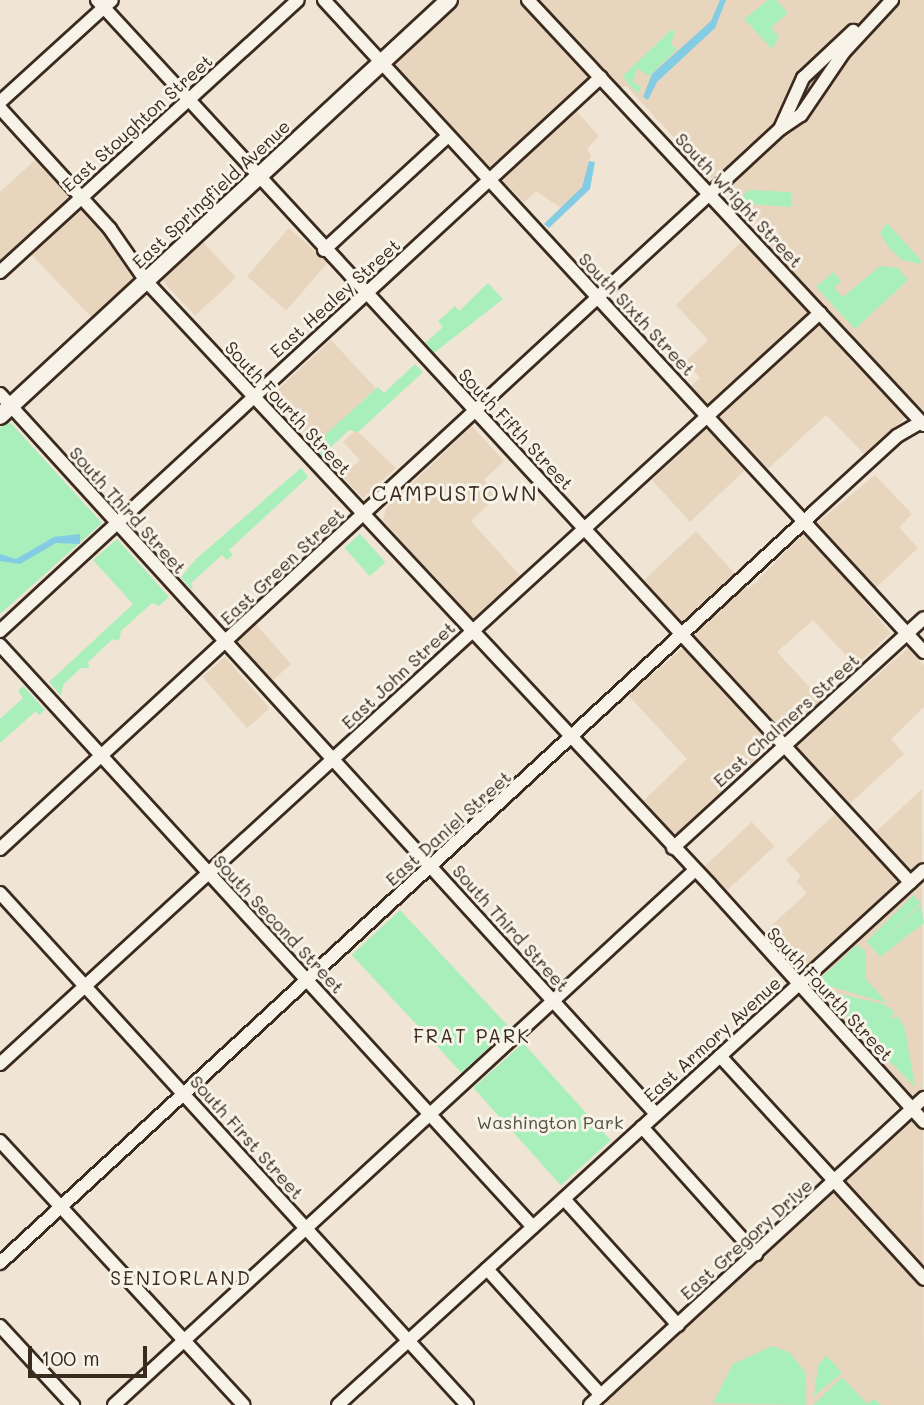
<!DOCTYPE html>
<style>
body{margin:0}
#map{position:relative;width:924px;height:1405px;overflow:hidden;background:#f0e5d5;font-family:Mali,sans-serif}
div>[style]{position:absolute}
.built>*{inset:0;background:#e8d5be;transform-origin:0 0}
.green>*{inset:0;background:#a8efbb;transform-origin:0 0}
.water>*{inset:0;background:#83cce4}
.roads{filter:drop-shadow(2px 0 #3b2a1e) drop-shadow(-2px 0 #3b2a1e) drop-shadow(0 2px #3b2a1e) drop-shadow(0 -2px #3b2a1e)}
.minor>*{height:12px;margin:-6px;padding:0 6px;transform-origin:6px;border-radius:6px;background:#f7f3e8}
.major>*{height:16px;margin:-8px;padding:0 8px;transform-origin:8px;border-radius:8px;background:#f7f3e8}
span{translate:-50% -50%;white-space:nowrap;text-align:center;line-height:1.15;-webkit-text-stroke:6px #f7f3e8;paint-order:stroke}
.street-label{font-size:18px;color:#3b2a1e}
.park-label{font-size:18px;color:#51513d}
.neighbourhood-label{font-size:19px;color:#3b2a1e;letter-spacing:2px}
.quarter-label{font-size:21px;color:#3b2a1e;letter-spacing:2px}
.scale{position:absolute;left:28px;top:1346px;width:119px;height:32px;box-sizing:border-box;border:4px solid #3b2a1e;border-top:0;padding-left:9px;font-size:21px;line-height:24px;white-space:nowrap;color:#3b2a1e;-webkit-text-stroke:5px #f7f3e8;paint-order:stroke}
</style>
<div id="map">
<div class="built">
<i style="clip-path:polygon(459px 0,924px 0,924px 410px,919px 405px,865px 455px,826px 415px,769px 468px,744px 471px,690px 522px,652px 480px,720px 416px,691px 386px,700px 378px,685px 362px,708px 340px,676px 305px,757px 227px,627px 87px,619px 87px,602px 69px,567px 101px,599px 136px,587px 149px,591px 155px,582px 187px,561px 208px,536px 191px,524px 203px,395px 66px,402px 50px)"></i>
<i style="clip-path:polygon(36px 159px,107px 239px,134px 281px,94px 320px,23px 246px,0 267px,0 192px)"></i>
<i style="left:289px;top:228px;width:52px;height:64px;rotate:41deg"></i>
<i style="left:202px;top:241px;width:50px;height:56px;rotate:47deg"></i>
<i style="left:331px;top:340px;width:66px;height:83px;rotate:47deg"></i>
<i style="clip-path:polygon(472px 426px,504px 461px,484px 480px,498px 495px,471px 521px,521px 577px,471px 621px,383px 520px,386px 508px)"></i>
<i style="clip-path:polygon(356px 430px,396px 468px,363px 498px,342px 476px,360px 460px,343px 442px)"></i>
<i style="clip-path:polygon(875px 475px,912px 514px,899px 527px,918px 548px,863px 600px,891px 633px,856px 666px,813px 620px,777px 652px,834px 713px,908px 648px,924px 665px,924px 707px,891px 739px,904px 754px,846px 807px,782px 738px,681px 833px,668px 832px,640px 804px,687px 759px,628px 695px,696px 637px,644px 580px,696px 531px,749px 589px,800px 537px)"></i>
<i style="clip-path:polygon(255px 623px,291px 664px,271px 682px,237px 646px,239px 637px)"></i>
<i style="left:225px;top:657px;width:68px;height:30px;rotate:49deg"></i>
<i style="clip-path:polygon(922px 789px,924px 1405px,600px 1405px,923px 1110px,761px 935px,807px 893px,796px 881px,801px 876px,786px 860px,837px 812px,865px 842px)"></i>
<i style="left:752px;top:822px;width:33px;height:69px;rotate:47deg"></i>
</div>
<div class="green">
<i style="clip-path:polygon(768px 0,776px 0,788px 13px,771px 28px,779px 37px,772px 49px,744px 19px)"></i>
<i style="clip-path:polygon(672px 29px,675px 32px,671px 44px,677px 49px,649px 76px,637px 68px,633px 82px,641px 87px,639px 93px,632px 88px,623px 76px)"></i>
<i style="clip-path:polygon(749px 190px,791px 192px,791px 207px,748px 204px,741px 197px)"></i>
<i style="clip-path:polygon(887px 223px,921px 260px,922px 264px,902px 260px,888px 247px,880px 233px)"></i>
<i style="clip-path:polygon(880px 266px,898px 268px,908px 280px,855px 329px,816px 287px,833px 272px,841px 281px,834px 288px,843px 297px)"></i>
<i style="clip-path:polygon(488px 283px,503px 299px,434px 353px,425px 343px,443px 327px,438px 321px,455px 306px,459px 311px)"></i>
<i style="clip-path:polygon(415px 364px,423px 372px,358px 432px,349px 430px,319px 458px,313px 450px,314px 445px,378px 387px,384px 393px)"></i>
<i style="clip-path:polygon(8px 420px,102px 523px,0 614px,0 428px)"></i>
<i style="clip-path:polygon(301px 468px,308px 477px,229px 550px,233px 555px,227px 560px,222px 555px,191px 583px,193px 591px,181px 577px,196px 559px)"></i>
<i style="left:360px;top:534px;width:38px;height:21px;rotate:48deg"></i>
<i style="clip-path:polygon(117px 539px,169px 597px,159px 606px,152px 603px,121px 631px,119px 641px,113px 639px,88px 662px,89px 668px,81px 668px,63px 685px,61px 696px,49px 682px,133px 604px,93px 560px)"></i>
<i style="clip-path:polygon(23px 686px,45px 710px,39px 715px,36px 711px,0 743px,0 719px,23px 698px,18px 691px)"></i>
<i style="left:913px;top:895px;width:11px;height:66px;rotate:45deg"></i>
<i style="clip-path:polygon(921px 905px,924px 923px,880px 957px,874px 949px)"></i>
<i style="left:400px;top:910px;width:161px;height:66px;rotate:47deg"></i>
<i style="clip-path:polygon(857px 945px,865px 951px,866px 979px,887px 1003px,822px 984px,822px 977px)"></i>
<i style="clip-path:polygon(831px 992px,883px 1004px,894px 1011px,891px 1020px,898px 1016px,905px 1029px,915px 1087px,826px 996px)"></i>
<i style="left:523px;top:1043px;width:131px;height:67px;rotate:48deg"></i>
<i style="clip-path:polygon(772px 1346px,789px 1352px,805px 1372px,806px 1405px,713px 1403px,733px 1364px)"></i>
<i style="clip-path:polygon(826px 1355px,842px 1373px,814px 1396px,818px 1366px)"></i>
<i style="clip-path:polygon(842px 1377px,867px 1404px,874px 1399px,881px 1405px,813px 1405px)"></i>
</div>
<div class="water">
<i style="clip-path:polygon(720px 0,726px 0,715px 28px,657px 82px,648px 100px,643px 97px,652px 74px,711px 21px)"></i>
<i style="clip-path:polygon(589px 161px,595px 162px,590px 189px,549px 228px,544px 224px,582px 187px)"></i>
<i style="clip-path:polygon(80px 534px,80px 544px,56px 543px,20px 564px,0 561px,0 554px,16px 559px,54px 537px)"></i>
</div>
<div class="roads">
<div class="minor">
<i style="left:97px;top:0;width:1200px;rotate:47.33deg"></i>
<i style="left:324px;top:0;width:886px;rotate:47.38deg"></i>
<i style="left:528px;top:0;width:581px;rotate:47.02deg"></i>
<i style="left:0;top:102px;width:151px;rotate:-42.3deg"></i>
<i style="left:0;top:108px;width:164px;rotate:47.7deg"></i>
<i style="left:110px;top:229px;width:63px;rotate:55.3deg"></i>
<i style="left:146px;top:281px;width:826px;rotate:46.96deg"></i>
<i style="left:710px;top:885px;width:319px;rotate:47.9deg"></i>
<i style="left:780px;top:129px;width:56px;rotate:-65.7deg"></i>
<i style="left:803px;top:78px;width:69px;rotate:-43.2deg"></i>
<i style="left:324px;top:250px;width:168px;rotate:-42.6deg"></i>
<i style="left:0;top:272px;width:403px;rotate:-42.4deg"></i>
<i style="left:0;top:394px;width:974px;rotate:47.66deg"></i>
<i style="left:0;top:631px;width:817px;rotate:-42.67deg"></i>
<i style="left:0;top:645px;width:789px;rotate:47.52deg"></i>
<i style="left:673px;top:848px;width:340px;rotate:-42.5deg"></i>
<i style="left:0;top:849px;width:1062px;rotate:-42.71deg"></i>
<i style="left:780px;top:129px;width:25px;rotate:-34deg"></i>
<i style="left:801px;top:115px;width:76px;rotate:-55.7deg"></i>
<i style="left:844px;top:52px;width:71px;rotate:-47.3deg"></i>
<i style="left:0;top:893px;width:693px;rotate:47.63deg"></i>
<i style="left:720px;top:1056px;width:302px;rotate:47.5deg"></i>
<i style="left:0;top:1064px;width:1112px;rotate:-42.49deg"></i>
<i style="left:642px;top:1127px;width:171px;rotate:48.1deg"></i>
<i style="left:0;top:1141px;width:359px;rotate:47.3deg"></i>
<i style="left:564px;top:1199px;width:170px;rotate:47.9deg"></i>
<i style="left:0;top:1263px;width:1106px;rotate:-42.69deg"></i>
<i style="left:813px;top:513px;width:114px;rotate:-42.5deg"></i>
<i style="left:897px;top:436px;width:28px;rotate:-30deg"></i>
<i style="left:487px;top:1269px;width:170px;rotate:47.9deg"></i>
<i style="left:0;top:1326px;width:108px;rotate:47.3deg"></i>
<i style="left:114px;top:1405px;width:786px;rotate:-42.63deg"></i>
<i style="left:338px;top:1405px;width:793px;rotate:-42.4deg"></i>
<i style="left:590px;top:1405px;width:454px;rotate:-42.6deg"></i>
</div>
<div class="major">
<i style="left:0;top:416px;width:612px;rotate:-42.82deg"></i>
</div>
</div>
<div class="street-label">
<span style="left:137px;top:123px;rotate:-42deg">East Stoughton Street</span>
<span style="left:211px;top:194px;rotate:-43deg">East Springfield Avenue</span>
<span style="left:739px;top:200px;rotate:47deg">South Wright Street</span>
<span style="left:335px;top:298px;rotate:-42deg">East Healey Street</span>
<span style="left:637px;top:314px;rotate:47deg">South Sixth Street</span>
<span style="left:288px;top:408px;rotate:47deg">South Fourth Street</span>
<span style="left:516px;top:429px;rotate:47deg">South Fifth Street</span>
<span style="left:128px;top:510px;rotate:48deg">South Third Street</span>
<span style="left:282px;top:566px;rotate:-43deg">East Green Street</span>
<span style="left:398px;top:675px;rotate:-43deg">East John Street</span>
<span style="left:786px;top:720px;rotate:-42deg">East Chalmers Street</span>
<span style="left:448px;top:828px;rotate:-42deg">East Daniel Street</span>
<span style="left:279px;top:924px;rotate:47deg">South Second Street</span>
<span style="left:511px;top:928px;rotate:48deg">South Third Street</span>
<span style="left:830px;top:994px;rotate:47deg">South Fourth Street</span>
<span style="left:712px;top:1039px;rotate:-42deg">East Armory Avenue</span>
<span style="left:247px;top:1137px;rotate:48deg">South First Street</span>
<span style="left:746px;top:1239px;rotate:-42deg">East Gregory Drive</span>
</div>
<div class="park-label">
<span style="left:550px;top:1122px">Washington Park</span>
</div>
<div class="neighbourhood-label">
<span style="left:472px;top:1036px">FRAT PARK</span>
<span style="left:181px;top:1278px">SENIORLAND</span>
</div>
<div class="quarter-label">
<span style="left:455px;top:493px">CAMPUSTOWN</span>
</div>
<div class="scale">100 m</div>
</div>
